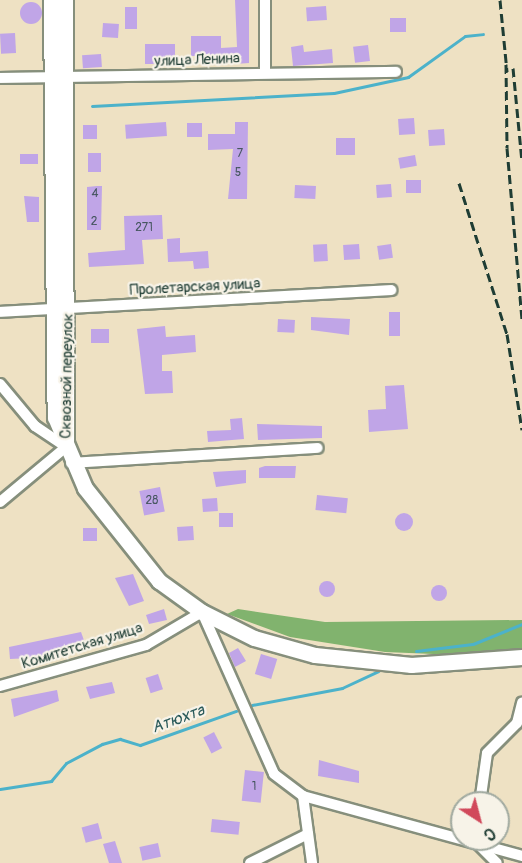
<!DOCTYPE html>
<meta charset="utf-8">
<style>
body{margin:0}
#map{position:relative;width:522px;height:863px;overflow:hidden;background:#eee1c3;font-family:Pangolin,sans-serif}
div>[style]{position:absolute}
.forest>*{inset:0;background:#81b36e}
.stream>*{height:3px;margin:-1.5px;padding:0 1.5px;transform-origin:1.5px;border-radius:1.5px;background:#4cb2ca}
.building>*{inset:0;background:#c0a5e7;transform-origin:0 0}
.round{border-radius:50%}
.roads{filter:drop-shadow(2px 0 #868f7c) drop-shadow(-2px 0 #868f7c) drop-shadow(0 2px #868f7c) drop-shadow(0 -2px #868f7c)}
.street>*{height:10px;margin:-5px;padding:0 5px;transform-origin:5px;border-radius:5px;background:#fff}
.secondary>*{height:15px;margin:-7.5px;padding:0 7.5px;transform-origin:7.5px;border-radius:7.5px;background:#fff}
.rail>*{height:3px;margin-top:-1.5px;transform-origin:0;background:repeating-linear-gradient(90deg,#1f3d34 0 9px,transparent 0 13.5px)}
span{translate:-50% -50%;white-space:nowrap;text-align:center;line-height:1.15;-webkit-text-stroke:4.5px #f7f3e8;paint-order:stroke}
.number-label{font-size:12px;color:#475761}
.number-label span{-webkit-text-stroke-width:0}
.street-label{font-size:15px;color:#1f3d34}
.water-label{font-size:16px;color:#2a5a5a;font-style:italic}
.north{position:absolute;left:450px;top:791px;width:60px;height:60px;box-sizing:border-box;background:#f7f3e8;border:2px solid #a1aaa0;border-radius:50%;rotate:144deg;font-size:16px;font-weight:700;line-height:24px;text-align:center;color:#1f3d34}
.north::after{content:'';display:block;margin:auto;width:21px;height:27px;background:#d1495b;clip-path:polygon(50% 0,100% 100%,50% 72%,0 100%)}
</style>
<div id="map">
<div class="forest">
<i style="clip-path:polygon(238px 609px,325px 622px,522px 620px,522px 648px,482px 656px,385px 652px,290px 637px,227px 614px)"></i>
</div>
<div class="stream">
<i style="left:92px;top:106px;width:242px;rotate:-3.1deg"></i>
<i style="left:334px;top:93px;width:76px;rotate:-12.2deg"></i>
<i style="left:408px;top:77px;width:70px;rotate:-35.7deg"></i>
<i style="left:465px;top:36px;width:18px;rotate:-6deg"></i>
<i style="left:416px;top:651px;width:57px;rotate:-7deg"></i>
<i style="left:473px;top:644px;width:53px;rotate:-22.2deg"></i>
<i style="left:252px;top:705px;width:92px;rotate:-10.7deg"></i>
<i style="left:342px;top:688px;width:40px;rotate:-25deg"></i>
<i style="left:0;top:789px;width:52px;rotate:-8.9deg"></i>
<i style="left:51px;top:781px;width:23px;rotate:-50deg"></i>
<i style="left:66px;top:763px;width:41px;rotate:-27.8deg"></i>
<i style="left:102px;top:744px;width:19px;rotate:-16deg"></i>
<i style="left:120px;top:739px;width:21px;rotate:17deg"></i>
<i style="left:140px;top:745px;width:102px;rotate:-19.5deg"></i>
</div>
<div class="building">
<i style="clip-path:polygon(235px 0,249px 0,249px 63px,235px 64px,234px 56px,191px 56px,191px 36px,221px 36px,221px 48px,237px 47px)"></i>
<i class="round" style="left:20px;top:2px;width:22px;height:22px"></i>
<i style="left:326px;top:6px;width:14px;height:20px;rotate:86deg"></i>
<i style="left:137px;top:7px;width:22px;height:12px;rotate:90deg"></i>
<i style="left:390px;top:18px;width:16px;height:14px"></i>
<i style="left:103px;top:23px;width:16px;height:14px;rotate:4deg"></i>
<i style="left:15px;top:33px;width:20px;height:15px;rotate:87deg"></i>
<i style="left:175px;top:44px;width:20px;height:30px;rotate:90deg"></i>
<i style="clip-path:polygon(303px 45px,304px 52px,332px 49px,333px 63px,293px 66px,291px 47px)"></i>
<i style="left:368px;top:45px;width:16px;height:15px;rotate:83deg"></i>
<i style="left:101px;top:54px;width:13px;height:19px;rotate:86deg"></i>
<i style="left:414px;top:118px;width:16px;height:16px;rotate:86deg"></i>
<i style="left:166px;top:122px;width:14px;height:41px;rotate:86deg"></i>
<i style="clip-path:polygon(235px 122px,248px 122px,247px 199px,228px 199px,233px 149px,208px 150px,208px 134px,235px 134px)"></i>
<i style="left:187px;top:123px;width:15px;height:14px"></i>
<i style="left:83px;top:125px;width:14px;height:14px"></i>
<i style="left:444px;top:129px;width:16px;height:16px;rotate:86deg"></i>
<i style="left:336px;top:138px;width:19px;height:17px"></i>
<i style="left:88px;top:153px;width:13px;height:19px"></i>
<i style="left:20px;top:154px;width:18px;height:10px"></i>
<i style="left:415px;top:155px;width:11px;height:17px;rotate:80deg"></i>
<i style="left:421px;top:180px;width:13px;height:15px;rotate:90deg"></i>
<i style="left:391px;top:184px;width:13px;height:15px;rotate:86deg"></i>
<i style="left:295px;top:185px;width:21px;height:13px;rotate:3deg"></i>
<i style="clip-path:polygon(97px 186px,102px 186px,101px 230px,87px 230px,87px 187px)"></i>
<i style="clip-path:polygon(24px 196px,39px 197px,39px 222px,27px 222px)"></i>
<i style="clip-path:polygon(162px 215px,163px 239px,142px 240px,144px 264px,89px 267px,88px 253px,125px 250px,124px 216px)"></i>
<i style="clip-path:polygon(180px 238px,180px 253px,208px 251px,209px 268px,194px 269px,193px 261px,168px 262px,167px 239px)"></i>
<i style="left:327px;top:244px;width:17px;height:14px;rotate:87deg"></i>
<i style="left:359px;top:244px;width:15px;height:16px;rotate:86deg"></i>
<i style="left:391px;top:244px;width:14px;height:14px;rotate:82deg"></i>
<i style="left:389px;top:312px;width:11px;height:24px"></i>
<i style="clip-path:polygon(311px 317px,350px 319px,349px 335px,311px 330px)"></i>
<i style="left:278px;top:319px;width:17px;height:13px;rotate:3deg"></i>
<i style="clip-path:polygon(165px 326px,166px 337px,195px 335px,196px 352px,162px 355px,162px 371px,172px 371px,173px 393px,145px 394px,137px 329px)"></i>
<i style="left:109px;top:329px;width:14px;height:18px;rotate:90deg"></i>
<i style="clip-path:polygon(404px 385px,408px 429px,369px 432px,368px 410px,386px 409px,385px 386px)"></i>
<i style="clip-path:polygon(242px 418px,244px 439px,208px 442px,207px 431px,231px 430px,230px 419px)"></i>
<i style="clip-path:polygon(257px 424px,322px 426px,322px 438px,258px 440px)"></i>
<i style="clip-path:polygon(265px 466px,296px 466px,295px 478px,259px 478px,259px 468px)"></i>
<i style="clip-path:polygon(246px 470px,246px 483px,216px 487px,213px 472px)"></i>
<i style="left:160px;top:487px;width:25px;height:21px;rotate:79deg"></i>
<i style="left:317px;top:495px;width:31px;height:15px;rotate:6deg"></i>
<i style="left:217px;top:498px;width:13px;height:15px;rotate:86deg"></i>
<i style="left:219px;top:513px;width:14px;height:14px"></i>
<i class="round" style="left:395px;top:513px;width:18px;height:18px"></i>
<i style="left:193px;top:526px;width:14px;height:16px;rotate:86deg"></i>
<i style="left:83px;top:528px;width:14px;height:13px"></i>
<i style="clip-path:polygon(133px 574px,144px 601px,129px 606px,115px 578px)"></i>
<i class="round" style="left:319px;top:581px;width:16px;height:16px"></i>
<i class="round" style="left:431px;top:585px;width:16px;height:16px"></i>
<i style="clip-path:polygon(164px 609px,167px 620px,149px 624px,146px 615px)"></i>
<i style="clip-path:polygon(81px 632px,86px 646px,53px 657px,10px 659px,9px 647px)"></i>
<i style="clip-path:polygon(238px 648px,246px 661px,235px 667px,229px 653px)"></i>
<i style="left:261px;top:654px;width:17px;height:21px;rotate:17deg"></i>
<i style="left:158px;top:674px;width:16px;height:13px;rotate:72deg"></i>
<i style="clip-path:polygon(112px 682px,115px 693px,90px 699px,86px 687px)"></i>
<i style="clip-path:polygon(57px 690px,59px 701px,14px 717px,11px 699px)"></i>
<i style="left:214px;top:732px;width:18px;height:12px;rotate:63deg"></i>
<i style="clip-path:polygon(319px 760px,359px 771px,359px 783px,318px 776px)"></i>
<i style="left:245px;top:770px;width:19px;height:31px;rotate:6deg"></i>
<i style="left:212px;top:819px;width:28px;height:13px;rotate:6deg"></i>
<i style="left:98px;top:823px;width:16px;height:17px;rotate:75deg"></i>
<i style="clip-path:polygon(115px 841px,122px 863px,109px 863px,103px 844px)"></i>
<i style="left:158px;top:843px;width:14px;height:19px;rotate:78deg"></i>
</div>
<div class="roads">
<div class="street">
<i style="left:265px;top:73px;width:73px;rotate:-90deg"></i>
<i style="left:0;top:78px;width:396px;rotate:-0.9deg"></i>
<i style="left:0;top:312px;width:392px;rotate:-3.2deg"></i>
<i style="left:0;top:384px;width:55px;rotate:50.2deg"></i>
<i style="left:35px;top:426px;width:37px;rotate:34deg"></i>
<i style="left:66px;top:447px;width:86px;rotate:140.2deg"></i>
<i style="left:71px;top:463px;width:247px;rotate:-3.5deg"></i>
<i style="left:0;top:686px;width:152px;rotate:-15.7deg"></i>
<i style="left:146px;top:645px;width:65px;rotate:-30.5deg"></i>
<i style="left:202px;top:612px;width:177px;rotate:66deg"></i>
<i style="left:274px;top:774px;width:36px;rotate:37deg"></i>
<i style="left:303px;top:796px;width:227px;rotate:15.3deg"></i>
<i style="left:303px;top:796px;width:68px;rotate:82.3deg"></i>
<i style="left:480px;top:803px;width:50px;rotate:-82deg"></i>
<i style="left:487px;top:753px;width:42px;rotate:-45deg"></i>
<i style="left:517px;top:723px;width:21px;rotate:-76deg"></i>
<i style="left:479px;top:845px;width:25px;rotate:45deg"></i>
<i style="left:250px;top:863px;width:65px;rotate:-26.6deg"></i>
</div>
<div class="secondary">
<i style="left:51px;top:0;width:417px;rotate:89.5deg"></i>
<i style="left:55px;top:417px;width:77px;rotate:67.1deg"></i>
<i style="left:85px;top:488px;width:119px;rotate:51.5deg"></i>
<i style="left:159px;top:581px;width:53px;rotate:35.8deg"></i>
<i style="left:202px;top:612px;width:58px;rotate:26.6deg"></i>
<i style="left:254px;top:638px;width:63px;rotate:15.6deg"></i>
<i style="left:315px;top:655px;width:97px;rotate:5.9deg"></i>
<i style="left:411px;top:665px;width:111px;rotate:-4.1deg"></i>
<i style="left:65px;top:0;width:441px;rotate:89.9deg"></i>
</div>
</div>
<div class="rail">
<i style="left:500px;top:0;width:72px;rotate:84.4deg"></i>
<i style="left:506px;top:64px;width:84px;rotate:89.3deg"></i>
<i style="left:507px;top:148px;width:172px;rotate:85deg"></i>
<i style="left:513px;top:68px;width:93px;rotate:84.5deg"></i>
<i style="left:459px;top:183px;width:158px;rotate:72.4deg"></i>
<i style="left:507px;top:334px;width:97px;rotate:81.1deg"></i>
</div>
<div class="number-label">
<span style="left:240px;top:154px">7</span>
<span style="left:238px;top:173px">5</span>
<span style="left:95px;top:194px">4</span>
<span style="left:94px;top:222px">2</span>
<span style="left:144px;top:228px">271</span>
<span style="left:152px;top:501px">28</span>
<span style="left:254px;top:787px">1</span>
</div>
<div class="street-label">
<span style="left:197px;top:60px;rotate:-2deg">улица Ленина</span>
<span style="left:195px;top:287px;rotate:-3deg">Пролетарская улица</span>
<span style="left:67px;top:376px;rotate:-89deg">Сквозной переулок</span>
<span style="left:82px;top:646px;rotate:-17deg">Комитетская улица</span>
</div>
<div class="water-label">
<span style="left:178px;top:719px;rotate:-20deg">Атюхта</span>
</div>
<div class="north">С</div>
</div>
